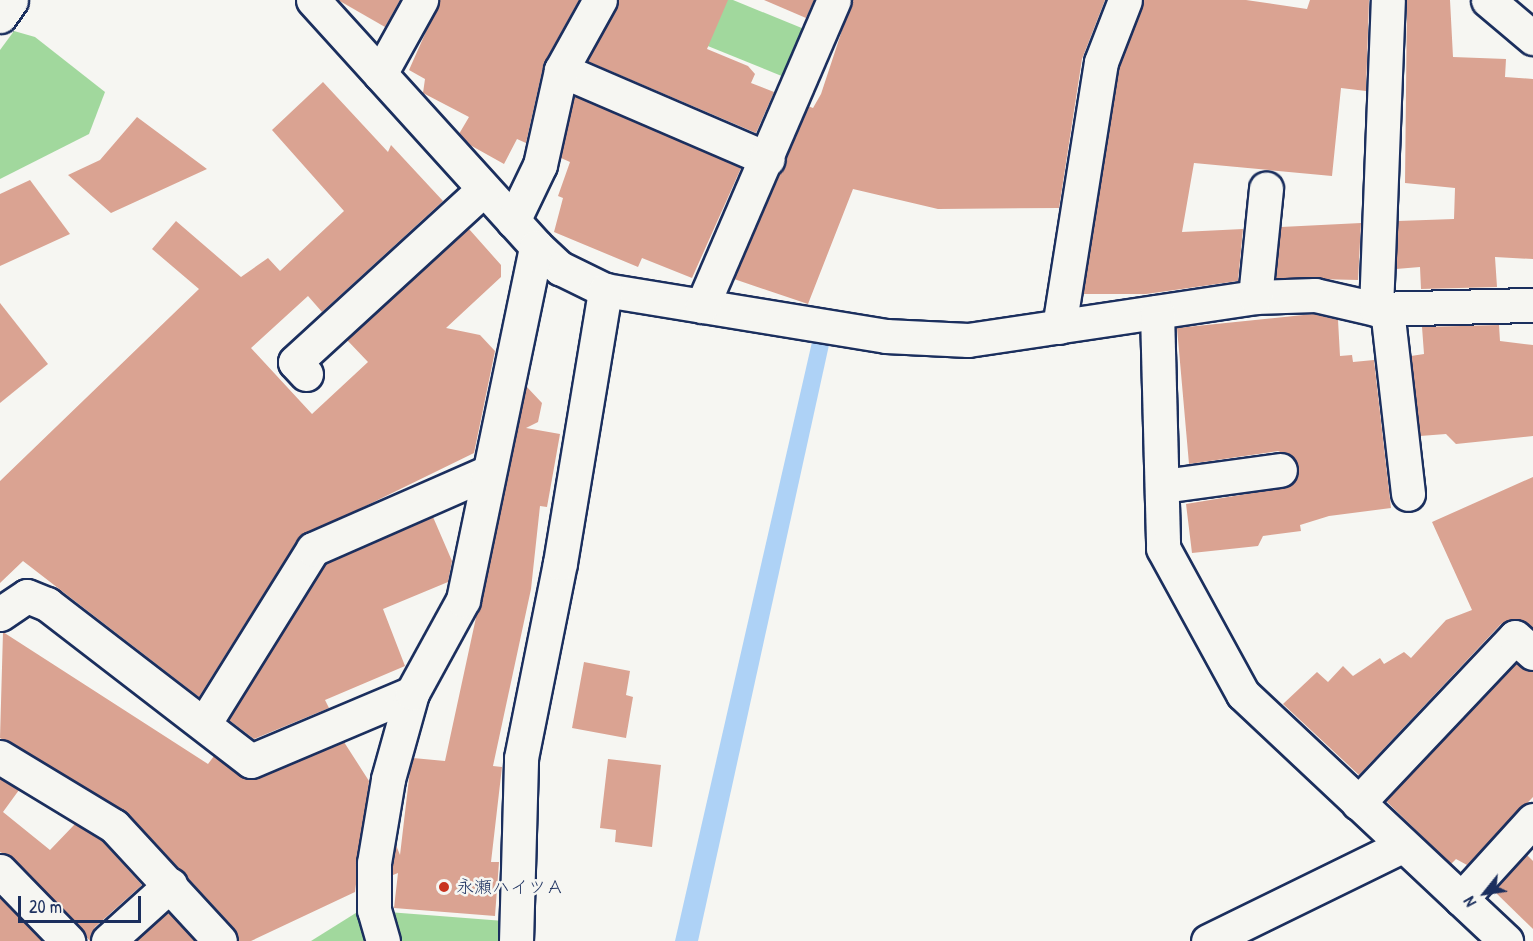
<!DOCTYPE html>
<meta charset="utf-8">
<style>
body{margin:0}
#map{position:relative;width:1533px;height:941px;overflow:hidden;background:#f6f6f2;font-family:"Patrick Hand","Klee One",sans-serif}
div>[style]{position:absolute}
.green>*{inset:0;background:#a1d89d}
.water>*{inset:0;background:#aed2f6}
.building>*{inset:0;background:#daa392}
.roads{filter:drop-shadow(2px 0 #1b2f5e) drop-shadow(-2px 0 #1b2f5e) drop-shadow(0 2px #1b2f5e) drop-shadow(0 -2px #1b2f5e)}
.minor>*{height:33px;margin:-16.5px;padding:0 16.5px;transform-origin:16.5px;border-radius:16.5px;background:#f6f6f2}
.dots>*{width:16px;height:16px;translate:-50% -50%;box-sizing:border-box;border:3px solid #f6f6f2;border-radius:50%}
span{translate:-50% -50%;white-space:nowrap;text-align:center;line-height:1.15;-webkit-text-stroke:5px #f6f6f2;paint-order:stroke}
.poi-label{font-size:18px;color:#1b2f5e}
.left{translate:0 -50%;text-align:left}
.north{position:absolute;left:1455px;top:863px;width:60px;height:60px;-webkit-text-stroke:4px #f6f6f2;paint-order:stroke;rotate:240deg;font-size:16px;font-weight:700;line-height:24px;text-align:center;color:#1b2f5e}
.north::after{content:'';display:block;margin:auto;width:21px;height:27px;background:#1b2f5e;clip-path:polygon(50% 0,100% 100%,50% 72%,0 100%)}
.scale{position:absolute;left:18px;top:896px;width:123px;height:27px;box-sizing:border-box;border:3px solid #1b2f5e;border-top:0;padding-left:8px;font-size:18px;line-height:21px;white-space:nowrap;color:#1b2f5e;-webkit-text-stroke:4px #f6f6f2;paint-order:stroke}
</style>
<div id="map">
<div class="green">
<i style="clip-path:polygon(703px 0,733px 0,809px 31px,789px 79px,688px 38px)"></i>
<i style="clip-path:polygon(14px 31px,35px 37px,105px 92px,89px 134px,0 179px,0 50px)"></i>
<i style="clip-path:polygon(359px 911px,370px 941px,311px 941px)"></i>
<i style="clip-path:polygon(388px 912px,504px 921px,506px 941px,397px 941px)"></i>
</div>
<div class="water">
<i style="clip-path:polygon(812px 342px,829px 345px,698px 941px,675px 941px)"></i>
</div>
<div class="building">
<i style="clip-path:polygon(338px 0,400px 0,385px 27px)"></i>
<i style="clip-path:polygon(440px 0,579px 0,544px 63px,526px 143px,517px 139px,504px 164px,470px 145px,459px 134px,469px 117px,423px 93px,425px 79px,409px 70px)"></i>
<i style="clip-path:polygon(619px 0,728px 0,707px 49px,748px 66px,755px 74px,751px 83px,774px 92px,756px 133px,587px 61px)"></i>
<i style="clip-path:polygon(764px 0,814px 0,806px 18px)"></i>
<i style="clip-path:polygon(852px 0,1105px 0,1082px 59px,1059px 208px,938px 209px,853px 189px,808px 304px,734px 279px,808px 106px,813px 108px,821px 94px)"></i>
<i style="clip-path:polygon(1143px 0,1246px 0,1307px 9px,1310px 0,1369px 0,1366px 91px,1341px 88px,1332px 176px,1194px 163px,1182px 232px,1243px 229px,1238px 281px,1146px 294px,1083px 294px,1119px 67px)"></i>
<i style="clip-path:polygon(1407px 0,1450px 0,1453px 57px,1506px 59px,1505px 77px,1533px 79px,1533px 259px,1495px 257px,1497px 287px,1421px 289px,1420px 267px,1396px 269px,1398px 221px,1454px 219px,1455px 188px,1405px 183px)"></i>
<i style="clip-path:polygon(323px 82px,388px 152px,391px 145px,443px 201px,322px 312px,308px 296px,251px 348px,312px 414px,368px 362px,347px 340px,469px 229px,501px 265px,501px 277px,446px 328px,480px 335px,495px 351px,474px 453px,298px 539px,199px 697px,23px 561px,0 583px,0 481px,199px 289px,152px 249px,176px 221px,241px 277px,268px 258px,280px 271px,344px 211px,272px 130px)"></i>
<i style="clip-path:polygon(574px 96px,741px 168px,692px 278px,642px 258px,638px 267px,554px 232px,563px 198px,558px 196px,570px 162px,561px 158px)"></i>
<i style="clip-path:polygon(137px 117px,207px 169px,111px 213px,68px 175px,100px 160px)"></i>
<i style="clip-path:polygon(30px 180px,70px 234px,0 266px,0 194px)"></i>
<i style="clip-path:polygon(1361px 223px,1358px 280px,1276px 278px,1281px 227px)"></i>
<i style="clip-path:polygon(0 303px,48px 364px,0 403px)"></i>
<i style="clip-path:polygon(1313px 314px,1338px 320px,1340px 356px,1352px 355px,1353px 362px,1374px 360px,1391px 508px,1329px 516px,1300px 525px,1301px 531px,1263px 536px,1258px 546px,1192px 553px,1186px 504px,1283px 488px,1292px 484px,1299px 468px,1294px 458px,1278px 451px,1189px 464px,1177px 328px)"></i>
<i style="clip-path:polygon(1499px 325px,1500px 341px,1533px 345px,1533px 436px,1456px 444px,1446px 434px,1420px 436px,1411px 356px,1424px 354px,1422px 327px)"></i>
<i style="clip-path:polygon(526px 386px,542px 403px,538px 422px,526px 428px,560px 434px,547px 507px,540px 506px,531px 589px,493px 766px,502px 767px,491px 862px,499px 862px,495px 916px,394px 908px,398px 873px,393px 875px,393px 865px,396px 845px,400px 855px,410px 770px,413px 758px,445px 761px)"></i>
<i style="clip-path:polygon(1533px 477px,1533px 628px,1518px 619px,1501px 624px,1359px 775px,1283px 704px,1317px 672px,1328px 682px,1343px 666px,1353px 676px,1380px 658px,1384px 664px,1404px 652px,1411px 658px,1446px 620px,1472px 610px,1432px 522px)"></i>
<i style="clip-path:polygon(433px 517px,452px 561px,448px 582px,383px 609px,405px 666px,325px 700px,329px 708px,254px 739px,229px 720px,326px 564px)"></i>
<i style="clip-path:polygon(3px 632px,208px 764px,214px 756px,248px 779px,344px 742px,369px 781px,355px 892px,251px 941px,238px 941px,234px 928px,128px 813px,0 738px)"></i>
<i style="clip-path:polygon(584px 662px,630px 671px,626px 695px,633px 697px,626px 738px,572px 728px)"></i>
<i style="clip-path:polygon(1516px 663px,1533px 671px,1533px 797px,1467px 865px,1456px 859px,1451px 864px,1386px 801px)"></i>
<i style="clip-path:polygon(608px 759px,661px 765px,652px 847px,615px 842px,616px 830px,600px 828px)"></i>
<i style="clip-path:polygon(0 779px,19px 790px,3px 812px,50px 850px,75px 824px,102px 841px,142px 885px,95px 927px,90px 941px,13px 858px,0 852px)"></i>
<i style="clip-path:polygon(1527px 855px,1533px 861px,1533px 929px,1494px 891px)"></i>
<i style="clip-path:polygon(0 898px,42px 941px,0 941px)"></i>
<i style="clip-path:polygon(168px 912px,195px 941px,136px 941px)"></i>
</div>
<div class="roads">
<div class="minor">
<i style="left:313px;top:0;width:332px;rotate:47.8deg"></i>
<i style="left:536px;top:246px;width:33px;rotate:43deg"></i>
<i style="left:560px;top:268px;width:50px;rotate:26.1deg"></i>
<i style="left:605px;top:290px;width:285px;rotate:9.3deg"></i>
<i style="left:886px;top:336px;width:82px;rotate:2.8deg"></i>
<i style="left:968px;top:340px;width:290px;rotate:-8.5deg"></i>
<i style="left:1255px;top:297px;width:60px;rotate:-1.9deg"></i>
<i style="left:1315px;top:295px;width:63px;rotate:12.9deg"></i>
<i style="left:1376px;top:309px;width:157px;rotate:-1.5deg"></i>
<i style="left:1488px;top:0;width:59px;rotate:40.2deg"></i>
<i style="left:0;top:16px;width:19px;rotate:-55deg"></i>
<i style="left:561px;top:70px;width:225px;rotate:23.3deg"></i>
<i style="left:380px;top:74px;width:85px;rotate:-61deg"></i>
<i style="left:513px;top:221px;width:62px;rotate:-64.3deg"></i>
<i style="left:540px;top:165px;width:97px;rotate:-77.5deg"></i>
<i style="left:561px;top:70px;width:80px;rotate:-60.9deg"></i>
<i style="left:1255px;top:297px;width:109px;rotate:-84.2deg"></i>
<i style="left:702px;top:306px;width:333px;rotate:-66.7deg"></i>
<i style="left:1376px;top:309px;width:309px;rotate:-87.8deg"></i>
<i style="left:1387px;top:309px;width:186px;rotate:83.5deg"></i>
<i style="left:1157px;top:312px;width:236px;rotate:88.5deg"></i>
<i style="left:1163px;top:548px;width:166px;rotate:61.3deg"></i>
<i style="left:1243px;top:694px;width:361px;rotate:43.2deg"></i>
<i style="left:1059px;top:327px;width:268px;rotate:-81deg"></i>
<i style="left:1101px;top:62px;width:66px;rotate:-68.8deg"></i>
<i style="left:306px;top:374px;width:16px;rotate:-133deg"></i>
<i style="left:295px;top:362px;width:256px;rotate:-42.5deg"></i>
<i style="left:1163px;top:486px;width:118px;rotate:-7.8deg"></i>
<i style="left:0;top:614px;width:32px;rotate:-34deg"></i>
<i style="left:27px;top:596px;width:22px;rotate:22deg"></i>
<i style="left:47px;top:604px;width:257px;rotate:37.6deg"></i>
<i style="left:251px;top:761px;width:175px;rotate:-22.9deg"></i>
<i style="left:204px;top:724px;width:206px;rotate:-58.1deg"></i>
<i style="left:313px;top:549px;width:189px;rotate:-23.7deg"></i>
<i style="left:0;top:757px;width:133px;rotate:31.2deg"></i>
<i style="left:114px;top:826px;width:156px;rotate:47.3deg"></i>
<i style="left:1358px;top:803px;width:228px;rotate:-46.6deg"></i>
<i style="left:1515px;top:637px;width:24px;rotate:42deg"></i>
<i style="left:0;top:871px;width:98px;rotate:45.8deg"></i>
<i style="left:1461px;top:899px;width:107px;rotate:-47.7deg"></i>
<i style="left:108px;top:941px;width:84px;rotate:-42.1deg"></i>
<i style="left:383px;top:941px;width:32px;rotate:-106deg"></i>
<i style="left:374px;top:910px;width:47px;rotate:-90deg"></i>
<i style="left:374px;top:863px;width:85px;rotate:-80.5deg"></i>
<i style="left:388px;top:779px;width:89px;rotate:-74.4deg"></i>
<i style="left:412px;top:693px;width:106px;rotate:-61.3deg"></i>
<i style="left:463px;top:600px;width:361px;rotate:-78.3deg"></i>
<i style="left:516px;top:941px;width:183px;rotate:-88.4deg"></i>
<i style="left:521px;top:758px;width:199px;rotate:-78.7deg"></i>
<i style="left:560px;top:563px;width:277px;rotate:-80.6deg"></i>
<i style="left:1208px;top:941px;width:216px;rotate:-26.1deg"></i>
</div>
</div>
<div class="dots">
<i style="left:444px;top:887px;background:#c8321e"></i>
</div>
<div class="poi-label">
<span class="left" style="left:456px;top:887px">永瀬ハイツＡ</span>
</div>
<div class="north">N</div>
<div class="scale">20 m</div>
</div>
